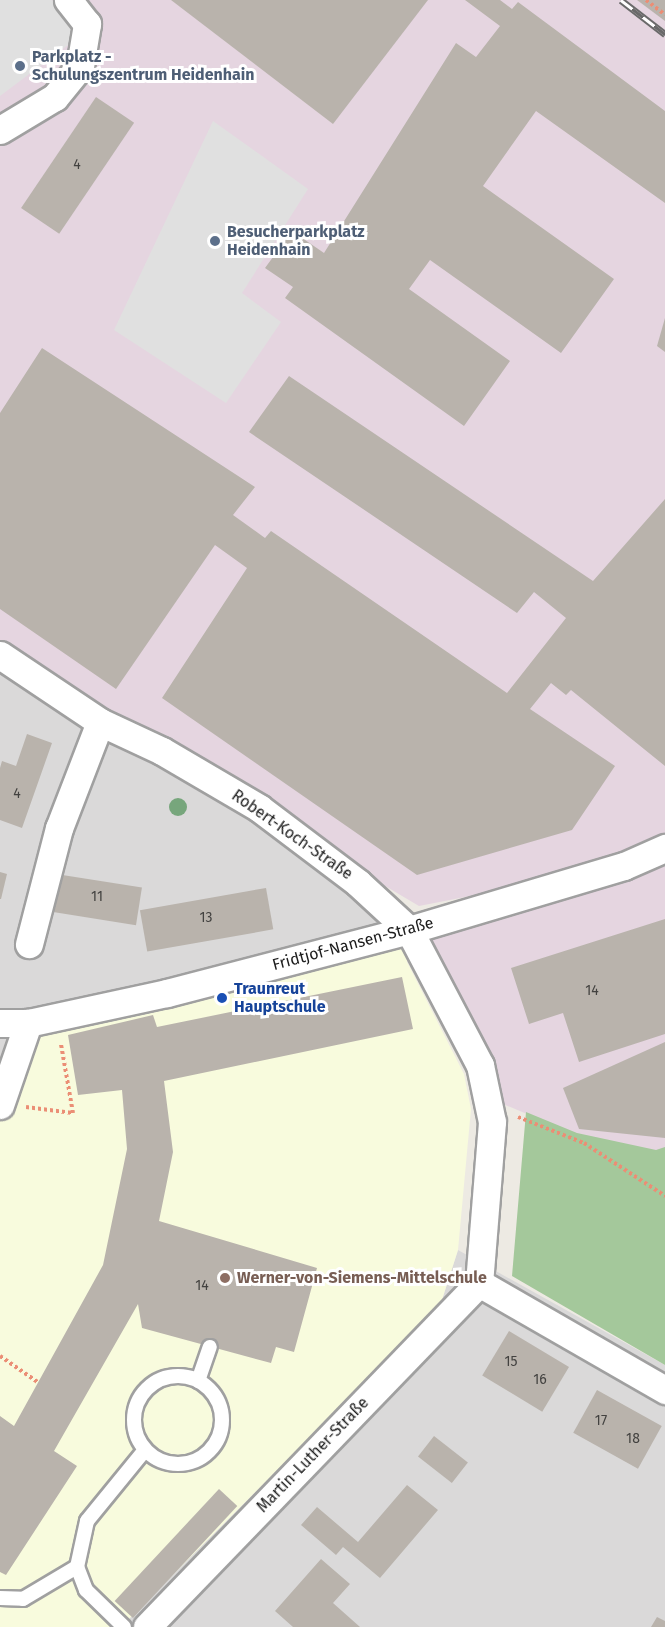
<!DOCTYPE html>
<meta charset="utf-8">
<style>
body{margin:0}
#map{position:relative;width:665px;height:1627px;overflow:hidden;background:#edeae3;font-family:"Fira Sans",sans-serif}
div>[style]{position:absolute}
.residential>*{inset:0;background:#dad9d9}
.industrial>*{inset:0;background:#e5d5e0}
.education>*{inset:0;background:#f8fbdd}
.forest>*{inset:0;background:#a4c89b}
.parking>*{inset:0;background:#e0e0e0}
.building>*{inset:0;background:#b9b3ac;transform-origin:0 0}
.path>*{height:4px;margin-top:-2px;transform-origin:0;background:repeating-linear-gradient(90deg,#eb8e75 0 3px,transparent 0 6px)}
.roads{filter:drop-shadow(2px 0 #a0a0a0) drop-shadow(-2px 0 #a0a0a0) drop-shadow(0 2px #a0a0a0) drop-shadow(0 -2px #a0a0a0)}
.lane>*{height:14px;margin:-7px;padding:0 7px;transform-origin:7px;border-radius:7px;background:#fff}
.lane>.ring{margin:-7px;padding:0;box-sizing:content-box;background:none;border:14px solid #fff;border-radius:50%}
.street>*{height:27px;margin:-13.5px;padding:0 13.5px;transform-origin:13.5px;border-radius:13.5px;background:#fff}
.rail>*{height:7px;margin-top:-3.5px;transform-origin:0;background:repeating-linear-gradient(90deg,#fff 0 14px,#6a6a6a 0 28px);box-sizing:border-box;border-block:2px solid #6a6a6a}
.trees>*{width:18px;height:18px;margin:-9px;border-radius:50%;background:#77a67c}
.dots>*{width:16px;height:16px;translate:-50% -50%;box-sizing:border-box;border:3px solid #fff;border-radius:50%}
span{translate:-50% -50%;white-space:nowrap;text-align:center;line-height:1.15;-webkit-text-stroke:6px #fff;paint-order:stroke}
.number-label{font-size:14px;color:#434240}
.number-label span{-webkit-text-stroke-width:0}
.service-label{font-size:16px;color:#4e5e75;font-weight:700}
.left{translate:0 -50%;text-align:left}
.street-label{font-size:16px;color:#1c1c1c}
.transit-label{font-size:16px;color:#164399;font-weight:700}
.education-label{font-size:16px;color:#785e54;font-weight:700}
</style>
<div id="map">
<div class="residential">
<i style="clip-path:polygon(0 664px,158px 756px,353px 887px,417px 956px,35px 1042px,0 1175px)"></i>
<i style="clip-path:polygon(458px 1250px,665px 1365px,665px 1627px,121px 1627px,440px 1306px)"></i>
</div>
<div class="industrial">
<i style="clip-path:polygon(0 0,665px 0,665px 841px,624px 866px,419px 906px,0 658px)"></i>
<i style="clip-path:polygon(665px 866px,665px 1149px,656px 1152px,577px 1135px,496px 1101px,426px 933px)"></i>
</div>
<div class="education">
<i style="clip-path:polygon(409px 930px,407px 962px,464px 1074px,471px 1109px,458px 1250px,440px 1306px,121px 1627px,0 1627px,0 1109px,28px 1023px)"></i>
</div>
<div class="forest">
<i style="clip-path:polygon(526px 1112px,577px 1133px,656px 1150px,665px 1147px,665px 1365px,512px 1276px)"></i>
</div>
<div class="parking">
<i style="clip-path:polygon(0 0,52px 0,80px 36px,0 96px)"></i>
<i style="clip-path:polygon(213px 121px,308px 189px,242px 293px,281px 322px,226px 403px,114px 330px)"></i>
</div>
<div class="building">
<i style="clip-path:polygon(171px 0,428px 0,333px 124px)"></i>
<i style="clip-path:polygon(465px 0,500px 0,512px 9px,518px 2px,665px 111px,665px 203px,536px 111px,483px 186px,614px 279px,561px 353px,430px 260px,409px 289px,510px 361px,464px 426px,285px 298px,293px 287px,265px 268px,292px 231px,324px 253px,456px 43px,476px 57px,500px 26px)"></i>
<i style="clip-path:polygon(637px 0,665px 0,665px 21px)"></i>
<i style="left:96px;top:97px;width:46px;height:134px;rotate:34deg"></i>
<i style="clip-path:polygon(665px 318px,665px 352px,657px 346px)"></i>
<i style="clip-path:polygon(42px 348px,255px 487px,233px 515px,265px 538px,271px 531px,507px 693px,566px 618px,534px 592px,517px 613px,249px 432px,289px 376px,593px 581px,665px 499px,665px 766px,571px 690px,566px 695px,551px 683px,530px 709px,615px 766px,572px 830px,417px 875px,162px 698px,247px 568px,215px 545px,116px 689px,0 609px,0 413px)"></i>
<i style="clip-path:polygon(27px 734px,52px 743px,22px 828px,0 820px,0 768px,2px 761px,16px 766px)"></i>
<i style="clip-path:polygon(0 872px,7px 874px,1px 899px,0 899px)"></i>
<i style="left:56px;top:874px;width:87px;height:38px;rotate:9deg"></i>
<i style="left:266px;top:888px;width:42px;height:128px;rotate:80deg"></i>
<i style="clip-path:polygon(665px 919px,665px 1034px,579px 1062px,563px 1013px,529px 1024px,511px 968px)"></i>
<i style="clip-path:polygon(402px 977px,413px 1029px,164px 1081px,173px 1152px,159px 1221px,317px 1268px,294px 1352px,276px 1347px,271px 1363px,142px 1328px,138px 1304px,54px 1451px,77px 1466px,6px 1575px,0 1572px,0 1416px,14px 1426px,103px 1265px,127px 1149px,122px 1090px,78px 1095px,68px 1035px,153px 1015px,157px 1027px)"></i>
<i style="clip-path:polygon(665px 1042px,665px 1138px,579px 1129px,563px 1088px)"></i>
<i style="left:509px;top:1331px;width:70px;height:52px;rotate:31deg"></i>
<i style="left:597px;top:1390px;width:74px;height:49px;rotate:29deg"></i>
<i style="left:434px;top:1436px;width:43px;height:26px;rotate:38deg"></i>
<i style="clip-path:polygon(407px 1485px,438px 1510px,380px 1578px,343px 1547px,336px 1555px,301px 1525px,317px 1507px,358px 1542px)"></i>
<i style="left:219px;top:1489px;width:25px;height:153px;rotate:43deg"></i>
<i style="clip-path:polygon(321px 1559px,350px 1584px,333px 1603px,360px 1627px,293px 1627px,275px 1611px)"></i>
<i style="clip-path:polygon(657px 1617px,665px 1621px,665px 1627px,651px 1627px)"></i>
</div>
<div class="path">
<i style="left:646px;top:0;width:24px;rotate:38deg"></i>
<i style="left:26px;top:1107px;width:47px;rotate:7.3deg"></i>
<i style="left:73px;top:1113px;width:70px;rotate:-99.9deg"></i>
<i style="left:518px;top:1117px;width:71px;rotate:21.5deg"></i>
<i style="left:584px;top:1143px;width:97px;rotate:33.2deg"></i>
<i style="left:0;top:1356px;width:47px;rotate:34.7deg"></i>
</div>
<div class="roads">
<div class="lane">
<i class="ring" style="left:134px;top:1376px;width:74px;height:74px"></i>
<i style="left:198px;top:1381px;width:36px;rotate:-71deg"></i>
<i style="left:0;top:1598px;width:23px;rotate:2deg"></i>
<i style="left:23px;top:1599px;width:63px;rotate:-30.7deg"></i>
<i style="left:124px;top:1627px;width:53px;rotate:-135.8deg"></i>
<i style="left:86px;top:1590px;width:25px;rotate:-111deg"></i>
<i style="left:77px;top:1567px;width:47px;rotate:-77.7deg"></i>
<i style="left:87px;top:1521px;width:92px;rotate:-50.8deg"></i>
</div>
<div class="street">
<i style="left:0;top:130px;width:64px;rotate:-31deg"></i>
<i style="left:55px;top:97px;width:40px;rotate:-51deg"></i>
<i style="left:80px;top:66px;width:43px;rotate:-80.5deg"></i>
<i style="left:87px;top:24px;width:31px;rotate:-128deg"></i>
<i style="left:0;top:655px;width:120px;rotate:33.8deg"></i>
<i style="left:100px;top:722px;width:114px;rotate:111.1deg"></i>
<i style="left:59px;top:828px;width:120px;rotate:104.5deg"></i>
<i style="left:100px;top:722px;width:68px;rotate:25.1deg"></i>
<i style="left:162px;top:751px;width:113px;rotate:30.4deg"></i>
<i style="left:259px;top:808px;width:124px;rotate:37.1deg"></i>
<i style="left:358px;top:883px;width:69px;rotate:42.7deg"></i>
<i style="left:409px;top:930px;width:153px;rotate:62.3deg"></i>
<i style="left:480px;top:1065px;width:58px;rotate:78.1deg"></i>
<i style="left:492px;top:1122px;width:162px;rotate:94.6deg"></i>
<i style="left:479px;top:1283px;width:478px;rotate:134deg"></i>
<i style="left:0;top:1023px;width:28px"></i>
<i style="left:28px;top:1023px;width:142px;rotate:-12.2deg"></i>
<i style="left:167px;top:993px;width:250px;rotate:-14.6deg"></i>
<i style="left:409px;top:930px;width:224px;rotate:-16.6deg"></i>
<i style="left:624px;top:866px;width:45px;rotate:-23.7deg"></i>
<i style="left:0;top:1105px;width:87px;rotate:-71.1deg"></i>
<i style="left:479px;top:1283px;width:215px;rotate:29.9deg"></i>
</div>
</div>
<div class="rail">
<i style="left:621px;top:0;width:56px;rotate:37.7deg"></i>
</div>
<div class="trees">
<i style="left:178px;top:807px"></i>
</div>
<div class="dots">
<i style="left:20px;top:66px;background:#5c6f8a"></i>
<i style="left:215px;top:241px;background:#5c6f8a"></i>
<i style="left:222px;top:998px;background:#1a4fb4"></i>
<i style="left:225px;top:1278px;background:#8d6e63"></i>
</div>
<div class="number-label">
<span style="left:77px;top:165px">4</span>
<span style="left:17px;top:794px">4</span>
<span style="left:97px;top:897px">11</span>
<span style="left:206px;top:918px">13</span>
<span style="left:592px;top:991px">14</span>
<span style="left:202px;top:1286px">14</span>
<span style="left:511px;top:1362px">15</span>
<span style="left:540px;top:1380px">16</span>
<span style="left:601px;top:1421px">17</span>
<span style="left:633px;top:1439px">18</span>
</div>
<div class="service-label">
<span class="left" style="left:32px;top:66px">Parkplatz -<br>Schulungszentrum Heidenhain</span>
<span class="left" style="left:227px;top:241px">Besucherparkplatz<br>Heidenhain</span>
</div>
<div class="street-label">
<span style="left:292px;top:835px;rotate:35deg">Robert-Koch-Straße</span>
<span style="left:353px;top:944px;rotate:-15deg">Fridtjof-Nansen-Straße</span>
<span style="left:313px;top:1455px;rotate:-46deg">Martin-Luther-Straße</span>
</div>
<div class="transit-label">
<span class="left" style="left:234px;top:998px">Traunreut<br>Hauptschule</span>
</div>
<div class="education-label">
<span class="left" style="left:237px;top:1278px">Werner-von-Siemens-Mittelschule</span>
</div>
</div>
